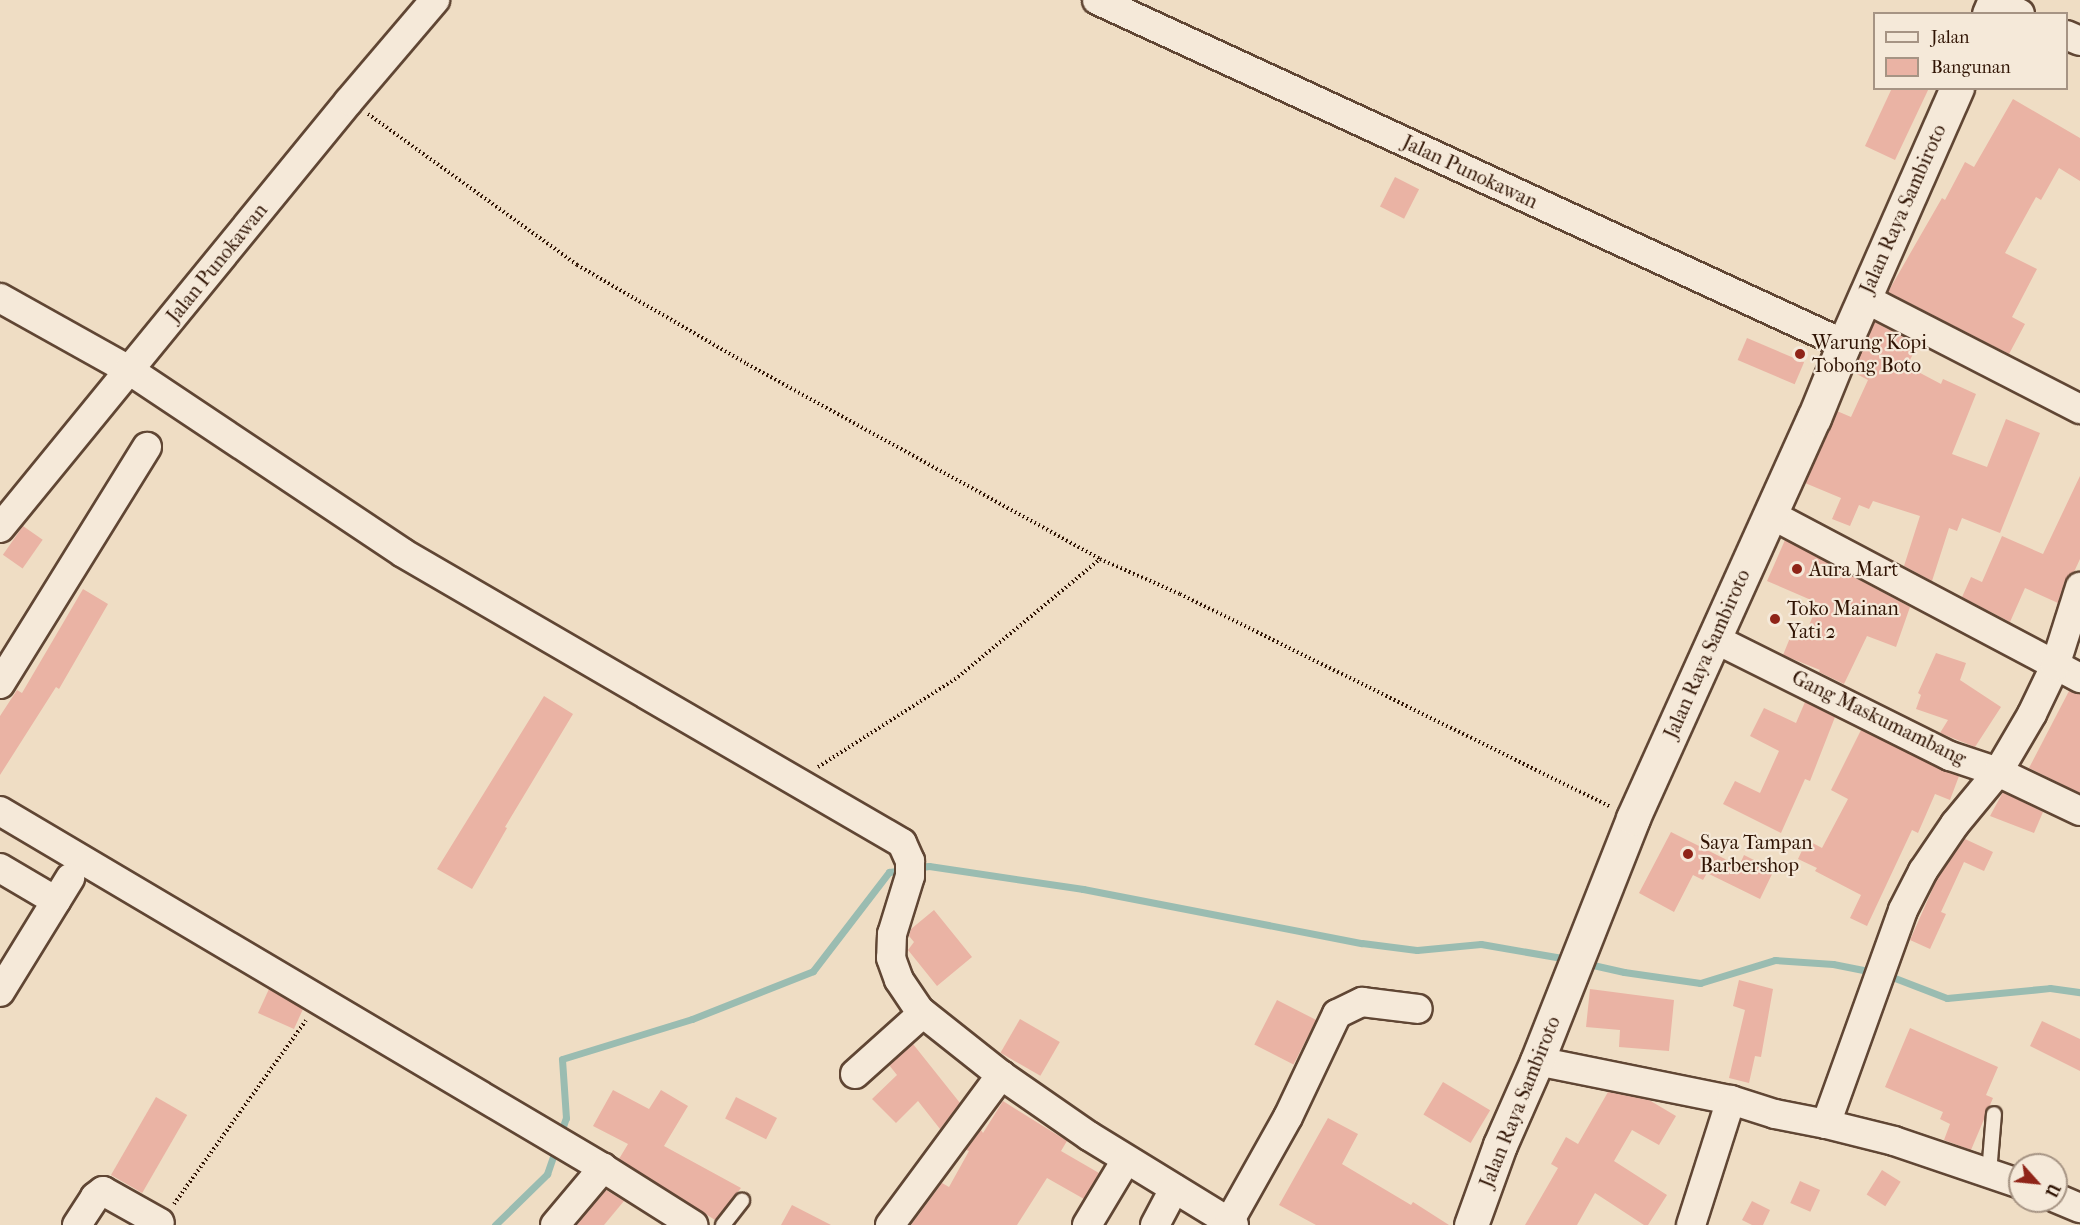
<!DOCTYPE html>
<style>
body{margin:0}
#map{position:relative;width:2080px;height:1225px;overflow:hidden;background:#efddc4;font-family:"IM FELL French Canon",serif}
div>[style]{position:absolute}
.stream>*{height:7px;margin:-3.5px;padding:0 3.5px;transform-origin:3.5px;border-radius:3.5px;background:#9abcb1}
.building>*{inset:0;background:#eab3a4;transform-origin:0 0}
.path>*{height:4px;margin-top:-2px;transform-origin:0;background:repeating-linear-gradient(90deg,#301404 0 1.5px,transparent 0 4.5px)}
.roads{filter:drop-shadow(2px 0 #604634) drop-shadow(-2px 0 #604634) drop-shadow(0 2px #604634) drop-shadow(0 -2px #604634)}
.service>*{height:14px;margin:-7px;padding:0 7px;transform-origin:7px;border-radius:7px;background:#f5e9d9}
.minor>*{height:28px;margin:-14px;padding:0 14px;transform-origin:14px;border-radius:14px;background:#f5e9d9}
.tertiary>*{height:33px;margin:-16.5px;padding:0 16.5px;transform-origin:16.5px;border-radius:16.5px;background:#f5e9d9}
.dots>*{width:16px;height:16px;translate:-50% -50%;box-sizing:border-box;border:3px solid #f5e9d9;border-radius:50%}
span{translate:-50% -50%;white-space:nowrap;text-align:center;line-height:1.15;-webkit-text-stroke:4.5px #f5e9d9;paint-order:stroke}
.street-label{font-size:20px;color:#301404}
.poi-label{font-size:20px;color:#301404}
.left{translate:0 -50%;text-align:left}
.legend{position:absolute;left:1873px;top:12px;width:195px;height:78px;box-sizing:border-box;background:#f5e9d9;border:2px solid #a69484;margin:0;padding:8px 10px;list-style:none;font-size:18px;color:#301404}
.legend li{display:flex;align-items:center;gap:12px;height:30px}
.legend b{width:30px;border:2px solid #a69484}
.north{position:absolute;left:2008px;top:1153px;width:60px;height:60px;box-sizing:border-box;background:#f5e9d9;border:2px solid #a69484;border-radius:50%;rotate:117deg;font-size:16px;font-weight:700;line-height:24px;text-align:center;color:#301404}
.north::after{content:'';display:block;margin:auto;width:21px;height:27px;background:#8f2418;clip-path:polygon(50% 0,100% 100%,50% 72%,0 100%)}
</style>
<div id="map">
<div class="stream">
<i style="left:916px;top:868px;width:13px;rotate:-9deg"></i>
<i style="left:929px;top:866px;width:156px;rotate:8.5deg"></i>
<i style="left:1083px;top:889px;width:284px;rotate:11deg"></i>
<i style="left:1362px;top:943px;width:55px;rotate:7.3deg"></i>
<i style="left:1417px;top:950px;width:64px;rotate:-5.4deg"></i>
<i style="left:1481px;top:944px;width:88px;rotate:9.8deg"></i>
<i style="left:1584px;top:963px;width:41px;rotate:12.7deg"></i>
<i style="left:1624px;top:972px;width:77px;rotate:8.2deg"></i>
<i style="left:1700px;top:983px;width:78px;rotate:-17deg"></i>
<i style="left:1775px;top:960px;width:58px;rotate:3.9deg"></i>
<i style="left:1833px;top:964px;width:41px;rotate:11.3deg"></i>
<i style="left:1887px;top:975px;width:64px;rotate:21deg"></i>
<i style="left:1947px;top:998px;width:103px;rotate:-5.5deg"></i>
<i style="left:2050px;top:988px;width:30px;rotate:8deg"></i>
<i style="left:560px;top:1135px;width:18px;rotate:-71deg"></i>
<i style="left:566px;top:1118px;width:59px;rotate:-93.9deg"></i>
<i style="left:562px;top:1059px;width:136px;rotate:-17.1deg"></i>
<i style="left:692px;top:1019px;width:130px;rotate:-21.6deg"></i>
<i style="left:813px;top:971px;width:125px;rotate:-52.5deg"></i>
<i style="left:889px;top:872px;width:16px;rotate:-7deg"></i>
<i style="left:495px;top:1225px;width:73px;rotate:-44.4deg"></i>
<i style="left:547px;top:1174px;width:28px;rotate:-71deg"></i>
</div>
<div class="building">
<i style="clip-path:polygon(1892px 88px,1929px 88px,1895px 160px,1865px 146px)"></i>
<i style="clip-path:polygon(2013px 99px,2080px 138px,2080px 181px,2059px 168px,2041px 200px,2036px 197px,2005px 253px,2037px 269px,2012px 317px,2025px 324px,2009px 354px,1888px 292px,1942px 198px,1945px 200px,1965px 162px,1974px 167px)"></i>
<i style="left:1395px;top:177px;width:27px;height:33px;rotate:27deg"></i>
<i style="clip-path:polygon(1874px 322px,1918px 344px,1907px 366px,1941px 384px,1943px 379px,1976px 394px,1952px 454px,1987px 467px,2006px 419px,2040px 433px,2000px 533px,1962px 518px,1957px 531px,1949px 528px,1932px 581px,1904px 566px,1920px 516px,1873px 501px,1869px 509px,1859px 505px,1850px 526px,1832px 519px,1841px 498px,1805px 483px,1837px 411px,1851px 417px,1868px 380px,1853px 372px)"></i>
<i style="left:1747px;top:338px;width:62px;height:24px;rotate:23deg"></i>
<i style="clip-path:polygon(2080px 476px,2080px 559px,2074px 572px,2065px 581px,2058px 603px,2025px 588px,2010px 622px,1962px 597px,1971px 577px,1982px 582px,2002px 536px,2043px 554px)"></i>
<i style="left:23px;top:526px;width:24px;height:35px;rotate:35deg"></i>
<i style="clip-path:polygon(1785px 540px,1910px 607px,1896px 647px,1867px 636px,1844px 684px,1819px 672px,1820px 670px,1783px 655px,1792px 633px,1804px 638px,1818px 603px,1767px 581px)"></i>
<i style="clip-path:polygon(83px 589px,108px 604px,59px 689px,56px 687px,0 775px,0 716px,17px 690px,22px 693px)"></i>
<i style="clip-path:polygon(1936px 653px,1966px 663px,1960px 680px,2001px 707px,1975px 747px,1940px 733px,1948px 720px,1916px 709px,1921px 695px,1918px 693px)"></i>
<i style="clip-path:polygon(2069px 691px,2080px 694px,2080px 793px,2029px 768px)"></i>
<i style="clip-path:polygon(544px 696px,573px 714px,505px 827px,507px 828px,472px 889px,437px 869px)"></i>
<i style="clip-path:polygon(1805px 702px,1835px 717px,1810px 781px,1805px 779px,1781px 833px,1723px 804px,1735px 781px,1760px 793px,1779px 751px,1750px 736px,1764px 708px,1796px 723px)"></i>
<i style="clip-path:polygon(1861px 730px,1959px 776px,1950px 800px,1935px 794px,1918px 833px,1912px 830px,1867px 926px,1850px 918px,1861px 895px,1815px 871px,1817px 868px,1798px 859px,1807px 840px,1822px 848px,1848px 799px,1831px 790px)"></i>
<i style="clip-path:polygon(2003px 792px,2043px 812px,2034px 833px,1990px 816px)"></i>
<i style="clip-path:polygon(1671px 832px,1739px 866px,1744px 855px,1774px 870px,1760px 899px,1707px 873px,1703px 880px,1693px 875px,1674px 912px,1639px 893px)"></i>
<i style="clip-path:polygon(1965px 839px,1993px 852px,1984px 871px,1964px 862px,1941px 912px,1946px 914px,1930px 949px,1910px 940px,1937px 879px)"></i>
<i style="clip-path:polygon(934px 910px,972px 957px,937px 986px,908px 950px,914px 942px,909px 936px,911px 929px)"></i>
<i style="clip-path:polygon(1739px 980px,1773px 989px,1761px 1057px,1755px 1056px,1749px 1083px,1729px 1078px,1745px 1010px,1733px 1006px)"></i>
<i style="clip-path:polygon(269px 989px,303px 1009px,294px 1029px,258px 1013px)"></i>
<i style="clip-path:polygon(1590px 989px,1674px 1000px,1669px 1051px,1619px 1047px,1620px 1030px,1586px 1027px)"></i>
<i style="left:1277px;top:1000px;width:44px;height:50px;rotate:27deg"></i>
<i style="left:1020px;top:1019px;width:46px;height:39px;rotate:30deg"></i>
<i style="clip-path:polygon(2042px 1021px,2080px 1039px,2080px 1071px,2030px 1046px)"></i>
<i style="clip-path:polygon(1910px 1028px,1998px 1067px,1986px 1095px,1993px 1098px,1971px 1150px,1944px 1140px,1950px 1124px,1940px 1119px,1943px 1112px,1885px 1087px)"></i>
<i style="clip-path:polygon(913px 1044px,960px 1103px,940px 1129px,918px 1101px,896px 1123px,872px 1099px,897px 1075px,889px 1065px)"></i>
<i style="left:1443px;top:1082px;width:55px;height:38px;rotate:31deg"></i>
<i style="clip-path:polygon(613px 1090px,649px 1109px,661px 1090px,688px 1106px,664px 1146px,741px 1188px,715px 1220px,619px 1159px,628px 1144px,593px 1126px)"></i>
<i style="clip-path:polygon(1608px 1092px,1649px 1100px,1676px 1116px,1659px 1145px,1632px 1130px,1614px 1161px,1667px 1195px,1648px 1225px,1644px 1225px,1595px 1193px,1577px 1225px,1525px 1225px,1558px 1168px,1551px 1164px,1566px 1137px,1578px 1144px)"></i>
<i style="left:156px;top:1097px;width:36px;height:90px;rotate:30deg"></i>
<i style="left:736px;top:1097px;width:46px;height:24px;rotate:27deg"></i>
<i style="clip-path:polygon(1003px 1101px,1067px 1141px,1061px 1151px,1099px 1173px,1084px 1199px,1047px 1178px,1017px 1225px,911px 1225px,942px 1183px,949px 1187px,969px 1151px,966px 1150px,981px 1130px,983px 1133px)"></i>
<i style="clip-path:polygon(1328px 1118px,1358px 1134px,1342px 1164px,1411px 1205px,1413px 1202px,1449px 1225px,1316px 1225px,1279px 1205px)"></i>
<i style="left:1882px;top:1170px;width:22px;height:29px;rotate:32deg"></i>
<i style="left:1800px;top:1181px;width:22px;height:24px;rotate:24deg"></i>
<i style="clip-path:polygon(606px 1190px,624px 1201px,604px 1225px,577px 1225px)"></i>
<i style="clip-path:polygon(1752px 1201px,1770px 1210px,1763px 1225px,1752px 1225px,1742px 1220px)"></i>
<i style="clip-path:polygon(792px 1205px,831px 1225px,781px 1225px)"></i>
</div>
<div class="path">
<i style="left:368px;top:114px;width:258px;rotate:35.8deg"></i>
<i style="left:577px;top:265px;width:197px;rotate:30.2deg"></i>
<i style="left:747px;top:364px;width:403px;rotate:28.9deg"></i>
<i style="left:818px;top:767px;width:166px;rotate:-32.7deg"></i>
<i style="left:958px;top:677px;width:185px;rotate:-39.7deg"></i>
<i style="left:1100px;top:559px;width:87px;rotate:23.6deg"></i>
<i style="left:1180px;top:594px;width:479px;rotate:26.3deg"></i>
<i style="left:174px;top:1204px;width:226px;rotate:-54.3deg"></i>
</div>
<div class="roads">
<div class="service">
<i style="left:1989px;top:1173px;width:59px;rotate:-85.2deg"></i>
<i style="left:723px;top:1225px;width:31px;rotate:-52deg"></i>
</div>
<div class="minor">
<i style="left:1097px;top:0;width:822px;rotate:24.73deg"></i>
<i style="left:1995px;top:1px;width:28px;rotate:27deg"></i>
<i style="left:2066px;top:35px;width:15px;rotate:23deg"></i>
<i style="left:0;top:298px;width:148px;rotate:29.2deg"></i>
<i style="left:129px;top:370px;width:329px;rotate:33.7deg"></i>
<i style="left:403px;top:553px;width:577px;rotate:30.16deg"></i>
<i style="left:902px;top:843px;width:20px;rotate:66deg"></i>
<i style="left:910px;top:861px;width:15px;rotate:90deg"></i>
<i style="left:910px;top:876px;width:61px;rotate:107.2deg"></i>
<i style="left:892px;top:934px;width:24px;rotate:92deg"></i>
<i style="left:891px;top:958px;width:23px;rotate:70deg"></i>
<i style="left:899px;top:980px;width:36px;rotate:56deg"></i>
<i style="left:919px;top:1010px;width:105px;rotate:38.4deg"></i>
<i style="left:1001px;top:1075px;width:107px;rotate:34.7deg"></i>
<i style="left:1089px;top:1136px;width:170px;rotate:31.5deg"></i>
<i style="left:1864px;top:298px;width:243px;rotate:27.2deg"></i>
<i style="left:1770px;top:514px;width:351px;rotate:27.9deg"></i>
<i style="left:0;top:528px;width:551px;rotate:-50.74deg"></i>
<i style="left:349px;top:101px;width:133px;rotate:-49.6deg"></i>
<i style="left:1713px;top:638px;width:265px;rotate:26.5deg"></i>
<i style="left:1950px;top:756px;width:51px;rotate:18.4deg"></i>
<i style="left:1998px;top:772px;width:91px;rotate:25.4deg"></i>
<i style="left:0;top:684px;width:279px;rotate:-58.2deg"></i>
<i style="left:0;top:811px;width:701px;rotate:30.63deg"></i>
<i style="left:0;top:868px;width:65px;rotate:30.5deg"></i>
<i style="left:0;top:992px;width:134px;rotate:-58.4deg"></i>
<i style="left:1537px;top:1061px;width:198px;rotate:11.4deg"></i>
<i style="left:1731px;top:1100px;width:46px;rotate:17.7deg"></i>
<i style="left:1775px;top:1114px;width:52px;rotate:11.1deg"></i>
<i style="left:1826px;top:1124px;width:70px;rotate:14deg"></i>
<i style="left:1894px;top:1141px;width:133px;rotate:18.8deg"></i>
<i style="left:855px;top:1074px;width:91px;rotate:-41.9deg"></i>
<i style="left:1826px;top:1124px;width:227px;rotate:-70.2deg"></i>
<i style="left:1903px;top:910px;width:44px;rotate:-62.9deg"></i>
<i style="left:1923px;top:871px;width:57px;rotate:-55.8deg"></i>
<i style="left:1955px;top:824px;width:67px;rotate:-50.4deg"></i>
<i style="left:1998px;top:772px;width:67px;rotate:-59.6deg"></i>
<i style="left:2032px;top:714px;width:53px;rotate:-64.4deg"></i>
<i style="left:2055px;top:666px;width:83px;rotate:-72.4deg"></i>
<i style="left:2056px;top:1198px;width:26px;rotate:23deg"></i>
<i style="left:1229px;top:1222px;width:120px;rotate:-60.7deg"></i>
<i style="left:1288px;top:1117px;width:114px;rotate:-64.6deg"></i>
<i style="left:1337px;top:1014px;width:28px;rotate:-26deg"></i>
<i style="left:1362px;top:1002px;width:56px;rotate:7.1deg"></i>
<i style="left:77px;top:1225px;width:33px;rotate:-57deg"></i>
<i style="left:95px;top:1197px;width:10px;rotate:-37deg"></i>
<i style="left:103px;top:1191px;width:65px;rotate:29.3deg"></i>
<i style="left:555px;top:1225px;width:75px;rotate:-49.9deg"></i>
<i style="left:603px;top:1168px;width:107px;rotate:32.3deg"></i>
<i style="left:890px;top:1225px;width:187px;rotate:-53.5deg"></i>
<i style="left:1087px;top:1225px;width:76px;rotate:-59deg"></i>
<i style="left:1155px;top:1225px;width:41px;rotate:-62.2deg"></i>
<i style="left:1691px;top:1225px;width:131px;rotate:-72.3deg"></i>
</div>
<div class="tertiary">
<i style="left:1989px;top:14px;width:15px;rotate:-67deg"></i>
<i style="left:1471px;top:1225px;width:85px;rotate:-70.1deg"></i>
<i style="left:1500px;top:1145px;width:92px;rotate:-66.2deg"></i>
<i style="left:1537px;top:1061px;width:261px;rotate:-68.4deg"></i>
<i style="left:1633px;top:818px;width:439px;rotate:-65.7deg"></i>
<i style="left:1814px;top:418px;width:80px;rotate:-67.9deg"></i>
<i style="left:1844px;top:344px;width:280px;rotate:-66.2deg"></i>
</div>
</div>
<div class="dots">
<i style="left:1800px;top:354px;background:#8f2418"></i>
<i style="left:1797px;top:569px;background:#8f2418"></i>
<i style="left:1775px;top:619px;background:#8f2418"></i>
<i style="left:1688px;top:854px;background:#8f2418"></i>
</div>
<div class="street-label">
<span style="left:1470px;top:172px;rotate:25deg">Jalan Punokawan</span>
<span style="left:1903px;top:209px;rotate:-66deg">Jalan Raya Sambiroto</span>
<span style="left:217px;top:263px;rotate:-51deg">Jalan Punokawan</span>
<span style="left:1707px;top:654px;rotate:-66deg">Jalan Raya Sambiroto</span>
<span style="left:1879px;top:718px;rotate:26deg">Gang Maskumambang</span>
<span style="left:1520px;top:1102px;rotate:-68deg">Jalan Raya Sambiroto</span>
</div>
<div class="poi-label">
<span class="left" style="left:1812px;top:354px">Warung Kopi<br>Tobong Boto</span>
<span class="left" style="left:1809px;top:569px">Aura Mart</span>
<span class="left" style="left:1787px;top:620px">Toko Mainan<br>Yati 2</span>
<span class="left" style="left:1700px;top:854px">Saya Tampan<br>Barbershop</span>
</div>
<ul class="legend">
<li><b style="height:8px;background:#f5e9d9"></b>Jalan</li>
<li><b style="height:16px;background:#eab3a4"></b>Bangunan</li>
</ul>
<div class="north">U</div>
</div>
